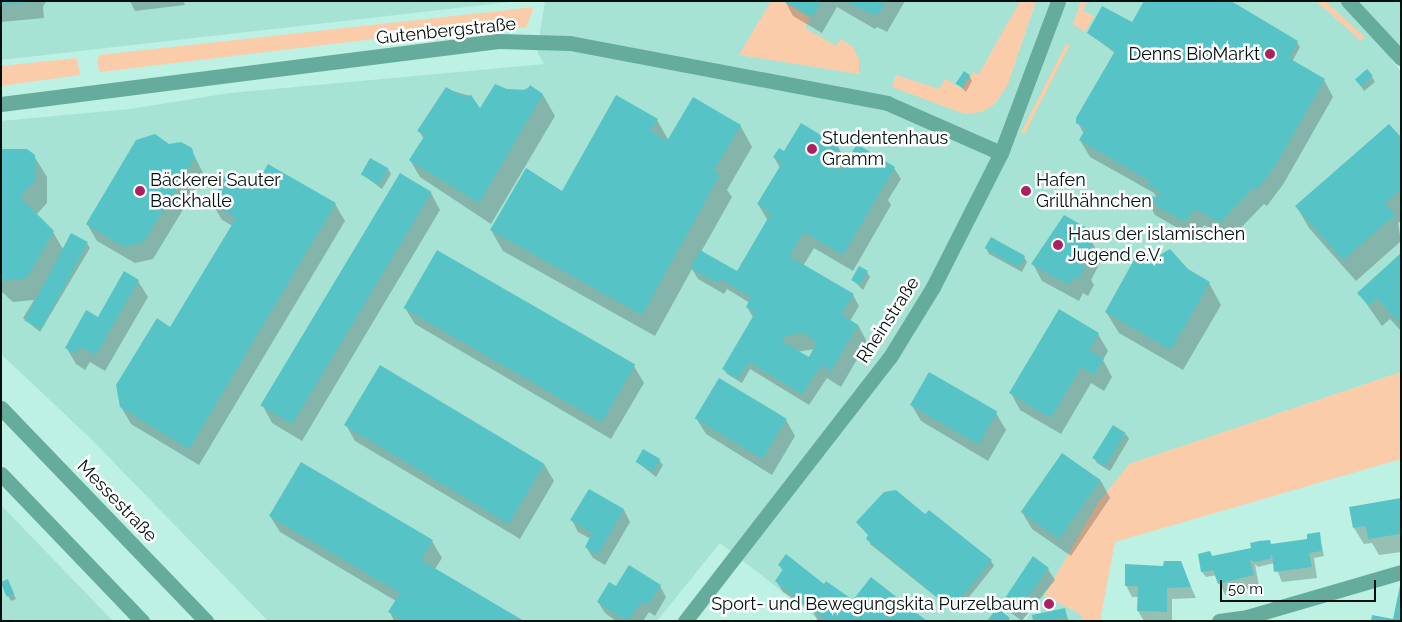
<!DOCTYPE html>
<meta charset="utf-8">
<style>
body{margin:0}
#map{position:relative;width:1402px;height:622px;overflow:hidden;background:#bdf1e3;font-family:Raleway,sans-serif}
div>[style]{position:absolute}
.built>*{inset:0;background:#a7e3d5}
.green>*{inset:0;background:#fbccaa;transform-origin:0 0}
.shadow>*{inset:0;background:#0003}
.building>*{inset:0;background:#56c4c7;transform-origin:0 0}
.minor>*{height:15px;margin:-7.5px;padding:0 7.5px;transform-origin:7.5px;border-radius:7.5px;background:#66ac9c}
.dots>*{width:14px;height:14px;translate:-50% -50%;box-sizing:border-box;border:2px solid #fff;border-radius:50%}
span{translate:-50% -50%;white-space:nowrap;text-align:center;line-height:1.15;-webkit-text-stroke:5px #fff;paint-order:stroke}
.street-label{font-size:18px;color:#00100c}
.poi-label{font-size:18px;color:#00100c}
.right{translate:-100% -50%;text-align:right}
.left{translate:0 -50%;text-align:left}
.frame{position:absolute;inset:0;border:2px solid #00100c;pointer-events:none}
.scale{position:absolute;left:1220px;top:580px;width:156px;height:22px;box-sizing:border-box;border:2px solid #00100c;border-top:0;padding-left:6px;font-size:15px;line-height:18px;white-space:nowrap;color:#00100c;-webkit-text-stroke:4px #fff;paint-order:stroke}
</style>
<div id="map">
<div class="built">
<i style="clip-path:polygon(1px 1px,518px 1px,1px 60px)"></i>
<i style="clip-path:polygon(545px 1px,1401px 1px,1401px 52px,1392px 60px,1401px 72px,1401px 372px,1129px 464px,1044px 596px,1079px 613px,1084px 621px,1025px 621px,1038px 602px,1021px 621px,820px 621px,720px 543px,657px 621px,268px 621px,91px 439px,1px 354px,1px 121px,130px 109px,230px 93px,544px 64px,537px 51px)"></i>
<i style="clip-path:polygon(1px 505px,113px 621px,1px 621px)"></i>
</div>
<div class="green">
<i style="clip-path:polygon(771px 1px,782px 1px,810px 18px,805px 28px,836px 46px,841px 39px,853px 47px,859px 59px,859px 74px,739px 55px)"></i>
<i style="clip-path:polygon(1020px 1px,1036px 1px,1008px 84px,995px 104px,982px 112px,965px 114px,892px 87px,896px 75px,939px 89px,945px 79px,963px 89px,973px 72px,979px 74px)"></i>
<i style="clip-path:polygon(1081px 1px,1087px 1px,1083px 11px,1094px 16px,1085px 32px,1073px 24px)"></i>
<i style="clip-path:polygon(1316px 1px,1325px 1px,1365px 37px,1361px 41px)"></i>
<i style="clip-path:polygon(534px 7px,526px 28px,491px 25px,100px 72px,97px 63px,99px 55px)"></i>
<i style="left:1066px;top:44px;width:4px;height:99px;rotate:27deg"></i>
<i style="clip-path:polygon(77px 58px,80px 75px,1px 86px,1px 66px)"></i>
<i style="clip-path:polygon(1401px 372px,1401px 459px,1115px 542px,1100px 621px,1084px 621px,1079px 613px,1044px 596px,1098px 503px,1129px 464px)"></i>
</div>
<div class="shadow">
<i style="clip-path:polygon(1px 1px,47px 1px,43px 6px,44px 18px,1px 22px)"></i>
<i style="clip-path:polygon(130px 1px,183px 1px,185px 5px,135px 11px)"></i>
<i style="clip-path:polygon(785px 1px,905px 1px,887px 32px,877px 27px,875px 29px,837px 7px,822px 33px,793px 16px)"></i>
<i style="clip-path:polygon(1132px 23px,1297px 42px,1300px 47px,1292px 62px,1324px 80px,1333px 97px,1284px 183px,1267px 206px,1264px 204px,1230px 239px,1204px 225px,1195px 238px,1155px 215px,1146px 198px,1157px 199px,1154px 193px,1090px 157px,1080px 140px,1084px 134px,1078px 123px,1115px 53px,1088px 33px)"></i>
<i style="clip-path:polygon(969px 75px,972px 81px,966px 92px,958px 84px)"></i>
<i style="clip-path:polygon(1372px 77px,1375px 82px,1364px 91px,1356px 79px)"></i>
<i style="clip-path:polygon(530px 87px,543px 95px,555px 116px,491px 224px,420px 177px,410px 160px,424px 139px,419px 131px,446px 89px,470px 96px,480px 110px)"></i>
<i style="clip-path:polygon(evenodd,657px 120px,669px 141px,740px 125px,752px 147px,727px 190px,732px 197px,701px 252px,741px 275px,768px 221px,758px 204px,780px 168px,774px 157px,785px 153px,838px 147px,847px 162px,894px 168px,901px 179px,888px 200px,891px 205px,853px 271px,814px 248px,803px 266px,853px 295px,859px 306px,850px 321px,858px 325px,867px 342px,841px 387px,827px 378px,809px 405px,750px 369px,742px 383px,727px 374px,724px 369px,754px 319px,747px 307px,750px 303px,727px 289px,724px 294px,698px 279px,692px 269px,655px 336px,503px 251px,491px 230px,562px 192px,657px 120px,815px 349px,809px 359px,797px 352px,815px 349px)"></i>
<i style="clip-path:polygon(1401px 139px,1401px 221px,1398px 223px,1401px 241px,1356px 281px,1309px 228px,1297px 207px)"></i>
<i style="clip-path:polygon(169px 145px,191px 149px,204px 175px,153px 259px,135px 263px,97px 241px,87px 224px)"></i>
<i style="clip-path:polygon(1px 150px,34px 156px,47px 177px,47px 203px,36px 215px,53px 232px,63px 249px,87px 243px,90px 248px,40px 332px,23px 318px,34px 300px,13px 302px,1px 291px)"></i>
<i style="clip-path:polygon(388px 169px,391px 174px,382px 189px,363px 175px)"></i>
<i style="clip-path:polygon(253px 192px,335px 204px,345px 221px,199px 465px,131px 424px,121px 407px,233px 226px,222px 220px,212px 203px)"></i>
<i style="clip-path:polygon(431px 193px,440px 210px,302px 441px,272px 423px,263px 406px)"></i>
<i style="clip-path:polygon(1086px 229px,1101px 261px,1091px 280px,1094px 285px,1088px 296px,1083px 293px,1079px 301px,1042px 281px,1033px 264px)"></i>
<i style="clip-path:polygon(986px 248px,1024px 257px,1027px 262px,1022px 272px,989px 254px)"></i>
<i style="clip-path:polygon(1401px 255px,1401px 331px,1390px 319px,1382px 326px,1359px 293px)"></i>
<i style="clip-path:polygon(1155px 260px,1209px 283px,1221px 305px,1183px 370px,1119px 333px,1106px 312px)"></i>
<i style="clip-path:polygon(867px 272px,870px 277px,863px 290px,853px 280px)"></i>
<i style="clip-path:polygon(138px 281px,148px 297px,105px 371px,90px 362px,85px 370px,76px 364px,66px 347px)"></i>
<i style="clip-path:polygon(405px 308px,634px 366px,644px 383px,611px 439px,415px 324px)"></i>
<i style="clip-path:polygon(1059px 311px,1098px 334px,1108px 351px,1103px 360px,1112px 377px,1104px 391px,1091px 383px,1061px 434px,1020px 410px,1011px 393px)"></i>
<i style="clip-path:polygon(911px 404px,996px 413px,1006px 430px,988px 461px,921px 421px)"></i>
<i style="clip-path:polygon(696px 418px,786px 420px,795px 436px,772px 475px,706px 434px)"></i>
<i style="clip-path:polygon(346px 425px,544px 464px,554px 481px,520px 539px,355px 441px)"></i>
<i style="clip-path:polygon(1126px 434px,1129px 439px,1110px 471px,1097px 463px,1094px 458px)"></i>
<i style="clip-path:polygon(1062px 454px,1101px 481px,1110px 498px,1071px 556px,1032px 529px,1022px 512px)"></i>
<i style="clip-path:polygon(659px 460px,663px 465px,656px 477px,637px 462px)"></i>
<i style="clip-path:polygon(589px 490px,624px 510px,630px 522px,605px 565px,593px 558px,586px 547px,591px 539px,578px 532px,572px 520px)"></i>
<i style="clip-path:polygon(1401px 500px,1401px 552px,1379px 555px,1372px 543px,1364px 544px,1354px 528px)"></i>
<i style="clip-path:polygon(270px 516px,432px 541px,442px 558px,435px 569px,522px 621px,394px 621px,390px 612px,396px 601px,280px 532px)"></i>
<i style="clip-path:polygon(925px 516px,991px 561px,994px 566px,956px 613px,870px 544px,869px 536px,857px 522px)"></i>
<i style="clip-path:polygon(1319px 533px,1324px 556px,1314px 558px,1317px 578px,1282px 582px,1274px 563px,1258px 567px,1255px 564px,1259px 586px,1225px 595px,1217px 575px,1206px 577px,1202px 572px,1199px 555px,1212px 557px,1309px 540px)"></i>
<i style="clip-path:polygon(1180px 563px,1196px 598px,1172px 599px,1172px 621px,1144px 621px,1138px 611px,1138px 597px,1132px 597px,1126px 585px)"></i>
<i style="clip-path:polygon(779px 565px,853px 602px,925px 621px,818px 621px,813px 612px,783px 592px,776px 581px,783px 571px)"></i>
<i style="clip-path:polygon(1048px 569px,1055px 580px,1022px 621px,1011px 613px,1004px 601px)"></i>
<i style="clip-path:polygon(10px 586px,16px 599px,11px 601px,8px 596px)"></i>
<i style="clip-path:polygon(660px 586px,666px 597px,655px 616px,649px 612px,643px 621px,616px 621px,605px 613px,598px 602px,616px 588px)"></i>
<i style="clip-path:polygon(1064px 609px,1069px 621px,1034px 621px)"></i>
</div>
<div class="building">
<i style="clip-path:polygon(1px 1px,23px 1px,23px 3px,1px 5px)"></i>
<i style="clip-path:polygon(786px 1px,821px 1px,812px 17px)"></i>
<i style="clip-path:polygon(845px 1px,886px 1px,877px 16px)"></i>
<i style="clip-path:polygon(1144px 1px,1231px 1px,1298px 41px,1289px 58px,1325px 79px,1275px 166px,1257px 190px,1254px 187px,1220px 223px,1195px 209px,1185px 222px,1144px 198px,1146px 194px,1158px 198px,1161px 193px,1148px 185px,1150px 181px,1079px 140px,1086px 128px,1076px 123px,1076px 118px,1115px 51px,1087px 33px,1102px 6px,1132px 22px)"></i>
<i style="left:1367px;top:69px;width:9px;height:16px;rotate:49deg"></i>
<i style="left:964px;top:71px;width:7px;height:15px;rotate:34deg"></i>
<i style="clip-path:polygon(495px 84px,507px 89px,527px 90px,530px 85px,543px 94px,479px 203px,409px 160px,425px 135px,417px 131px,446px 87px,463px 97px,471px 95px,480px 108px)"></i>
<i style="clip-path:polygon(616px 95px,658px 119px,650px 131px,667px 141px,693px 97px,741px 125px,714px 171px,720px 175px,642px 315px,490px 230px,526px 168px,562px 191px)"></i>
<i style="clip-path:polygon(evenodd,801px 123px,839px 146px,829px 164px,840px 171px,857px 144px,895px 167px,843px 255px,804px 232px,789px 256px,854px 294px,841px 314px,858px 325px,831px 371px,822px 365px,802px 394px,749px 362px,738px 379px,722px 369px,755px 313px,746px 307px,751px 297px,720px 279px,717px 283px,690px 268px,700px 250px,737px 271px,771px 213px,757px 204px,782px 163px,773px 157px,779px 148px,784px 151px,801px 123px,803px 333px,817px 342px,809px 357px,781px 341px,785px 336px,803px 333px)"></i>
<i style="clip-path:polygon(1389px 124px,1401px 137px,1401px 189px,1385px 203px,1395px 215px,1343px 260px,1295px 206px)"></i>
<i style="clip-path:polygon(155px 134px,169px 144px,181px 142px,192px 148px,195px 158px,144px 242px,124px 247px,86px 224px,136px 140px)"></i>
<i style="clip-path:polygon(1px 149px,27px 149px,35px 155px,35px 181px,20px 197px,54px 231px,27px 278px,1px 281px)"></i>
<i style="left:370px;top:158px;width:21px;height:19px;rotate:29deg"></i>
<i style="clip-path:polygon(268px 164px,336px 203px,189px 449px,120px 407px,116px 385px,157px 318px,170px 327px,236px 218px,211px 203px,225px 175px,253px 190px)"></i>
<i style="left:400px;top:173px;width:37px;height:271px;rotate:31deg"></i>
<i style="clip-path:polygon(1064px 215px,1087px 228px,1082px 238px,1092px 243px,1081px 265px,1085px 268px,1078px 280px,1073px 277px,1069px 285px,1031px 264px)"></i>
<i style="left:71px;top:233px;width:19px;height:99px;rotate:28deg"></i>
<i style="left:991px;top:237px;width:39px;height:13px;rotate:29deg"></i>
<i style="clip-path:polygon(1140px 249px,1155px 258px,1170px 249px,1188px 269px,1210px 282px,1171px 350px,1105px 312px)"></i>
<i style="left:437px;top:250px;width:229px;height:67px;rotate:30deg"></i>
<i style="clip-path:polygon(1401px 253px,1401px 325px,1377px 298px,1369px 306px,1357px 293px)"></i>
<i style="left:859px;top:266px;width:10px;height:16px;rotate:29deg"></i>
<i style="clip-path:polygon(124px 271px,139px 280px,96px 355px,80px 347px,76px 354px,65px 348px,86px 310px,98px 317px)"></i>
<i style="clip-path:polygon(1059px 309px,1099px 333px,1089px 350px,1104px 359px,1094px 375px,1081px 367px,1051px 418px,1009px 393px)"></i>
<i style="left:380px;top:365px;width:192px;height:70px;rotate:31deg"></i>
<i style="left:929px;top:372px;width:79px;height:38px;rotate:30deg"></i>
<i style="left:719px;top:378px;width:79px;height:47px;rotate:31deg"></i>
<i style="left:1113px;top:425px;width:15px;height:39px;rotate:32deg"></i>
<i style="left:643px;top:449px;width:20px;height:15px;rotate:30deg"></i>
<i style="left:1062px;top:453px;width:47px;height:72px;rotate:35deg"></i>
<i style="clip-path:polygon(301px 462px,433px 540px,421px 560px,524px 621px,403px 621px,388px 612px,400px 593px,269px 516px)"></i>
<i style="clip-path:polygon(589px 489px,624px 509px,598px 555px,585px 547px,592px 533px,570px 520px)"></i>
<i style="clip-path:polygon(896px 490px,925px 514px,929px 510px,992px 560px,952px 609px,866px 539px,868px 535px,856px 522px,884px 492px)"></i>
<i style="clip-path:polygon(1401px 498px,1401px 534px,1368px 539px,1366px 526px,1353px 528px,1349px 507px)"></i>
<i style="clip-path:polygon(1320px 532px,1322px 551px,1309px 553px,1312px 567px,1274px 572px,1272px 554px,1270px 559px,1254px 562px,1250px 559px,1254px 575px,1218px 584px,1213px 570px,1201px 572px,1198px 554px,1210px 551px,1212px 556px,1251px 548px,1250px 543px,1259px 541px,1270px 540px,1271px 544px,1307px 539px,1307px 534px)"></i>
<i style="clip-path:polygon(786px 554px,824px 584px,826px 581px,853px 600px,871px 577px,927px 621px,827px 621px,775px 581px,783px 569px,778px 565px)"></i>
<i style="clip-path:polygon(1033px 556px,1049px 568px,1017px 611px,1003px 601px)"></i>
<i style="clip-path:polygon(1164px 561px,1181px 561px,1191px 587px,1167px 588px,1167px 612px,1137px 611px,1138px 586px,1125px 586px,1125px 564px,1163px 566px)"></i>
<i style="clip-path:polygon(629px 565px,661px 585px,648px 605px,642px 601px,627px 621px,597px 602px,609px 582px,616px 586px)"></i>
<i style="left:8px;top:579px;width:16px;height:8px;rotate:68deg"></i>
<i style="clip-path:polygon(1401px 581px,1401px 621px,1371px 621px,1372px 615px,1393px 619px)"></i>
<i style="clip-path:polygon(997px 608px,1010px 618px,1008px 621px,987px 621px)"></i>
<i style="clip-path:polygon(1065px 608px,1067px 617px,1033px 621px,1032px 615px)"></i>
</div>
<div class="minor">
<i style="left:1348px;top:1px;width:78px;rotate:47.1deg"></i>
<i style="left:1px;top:104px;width:501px;rotate:-7.22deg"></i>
<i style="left:498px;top:41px;width:72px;rotate:1.6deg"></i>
<i style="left:570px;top:43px;width:323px;rotate:10.7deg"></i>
<i style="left:887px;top:103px;width:124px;rotate:23.7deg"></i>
<i style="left:1px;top:408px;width:296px;rotate:46.1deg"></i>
<i style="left:1px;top:474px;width:204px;rotate:46.2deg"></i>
<i style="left:685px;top:621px;width:334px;rotate:-52.2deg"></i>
<i style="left:890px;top:357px;width:82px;rotate:-58.4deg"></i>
<i style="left:933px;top:287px;width:150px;rotate:-63.1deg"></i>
<i style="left:1001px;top:153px;width:162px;rotate:-69.4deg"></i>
<i style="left:1219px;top:621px;width:28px;rotate:-8deg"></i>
<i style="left:1247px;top:617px;width:160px;rotate:-16.3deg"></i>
</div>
<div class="dots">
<i style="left:1270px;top:54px;background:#ab2163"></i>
<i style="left:812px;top:149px;background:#ab2163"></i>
<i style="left:140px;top:191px;background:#ab2163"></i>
<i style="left:1026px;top:191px;background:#ab2163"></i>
<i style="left:1058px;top:245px;background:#ab2163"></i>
<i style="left:1049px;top:604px;background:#ab2163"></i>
</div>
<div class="street-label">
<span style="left:446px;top:31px;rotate:-6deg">Gutenbergstraße</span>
<span style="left:888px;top:320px;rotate:-57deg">Rheinstraße</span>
<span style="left:117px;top:501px;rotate:46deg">Messestraße</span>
</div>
<div class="poi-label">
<span class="right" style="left:1260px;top:54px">Denns BioMarkt</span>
<span class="left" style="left:822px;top:149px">Studentenhaus<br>Gramm</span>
<span class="left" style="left:150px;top:191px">Bäckerei Sauter<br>Backhalle</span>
<span class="left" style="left:1036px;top:191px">Hafen<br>Grillhähnchen</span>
<span class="left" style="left:1068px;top:245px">Haus der islamischen<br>Jugend e.V.</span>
<span class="right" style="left:1039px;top:604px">Sport- und Bewegungskita Purzelbaum</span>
</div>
<div class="frame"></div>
<div class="scale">50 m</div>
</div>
